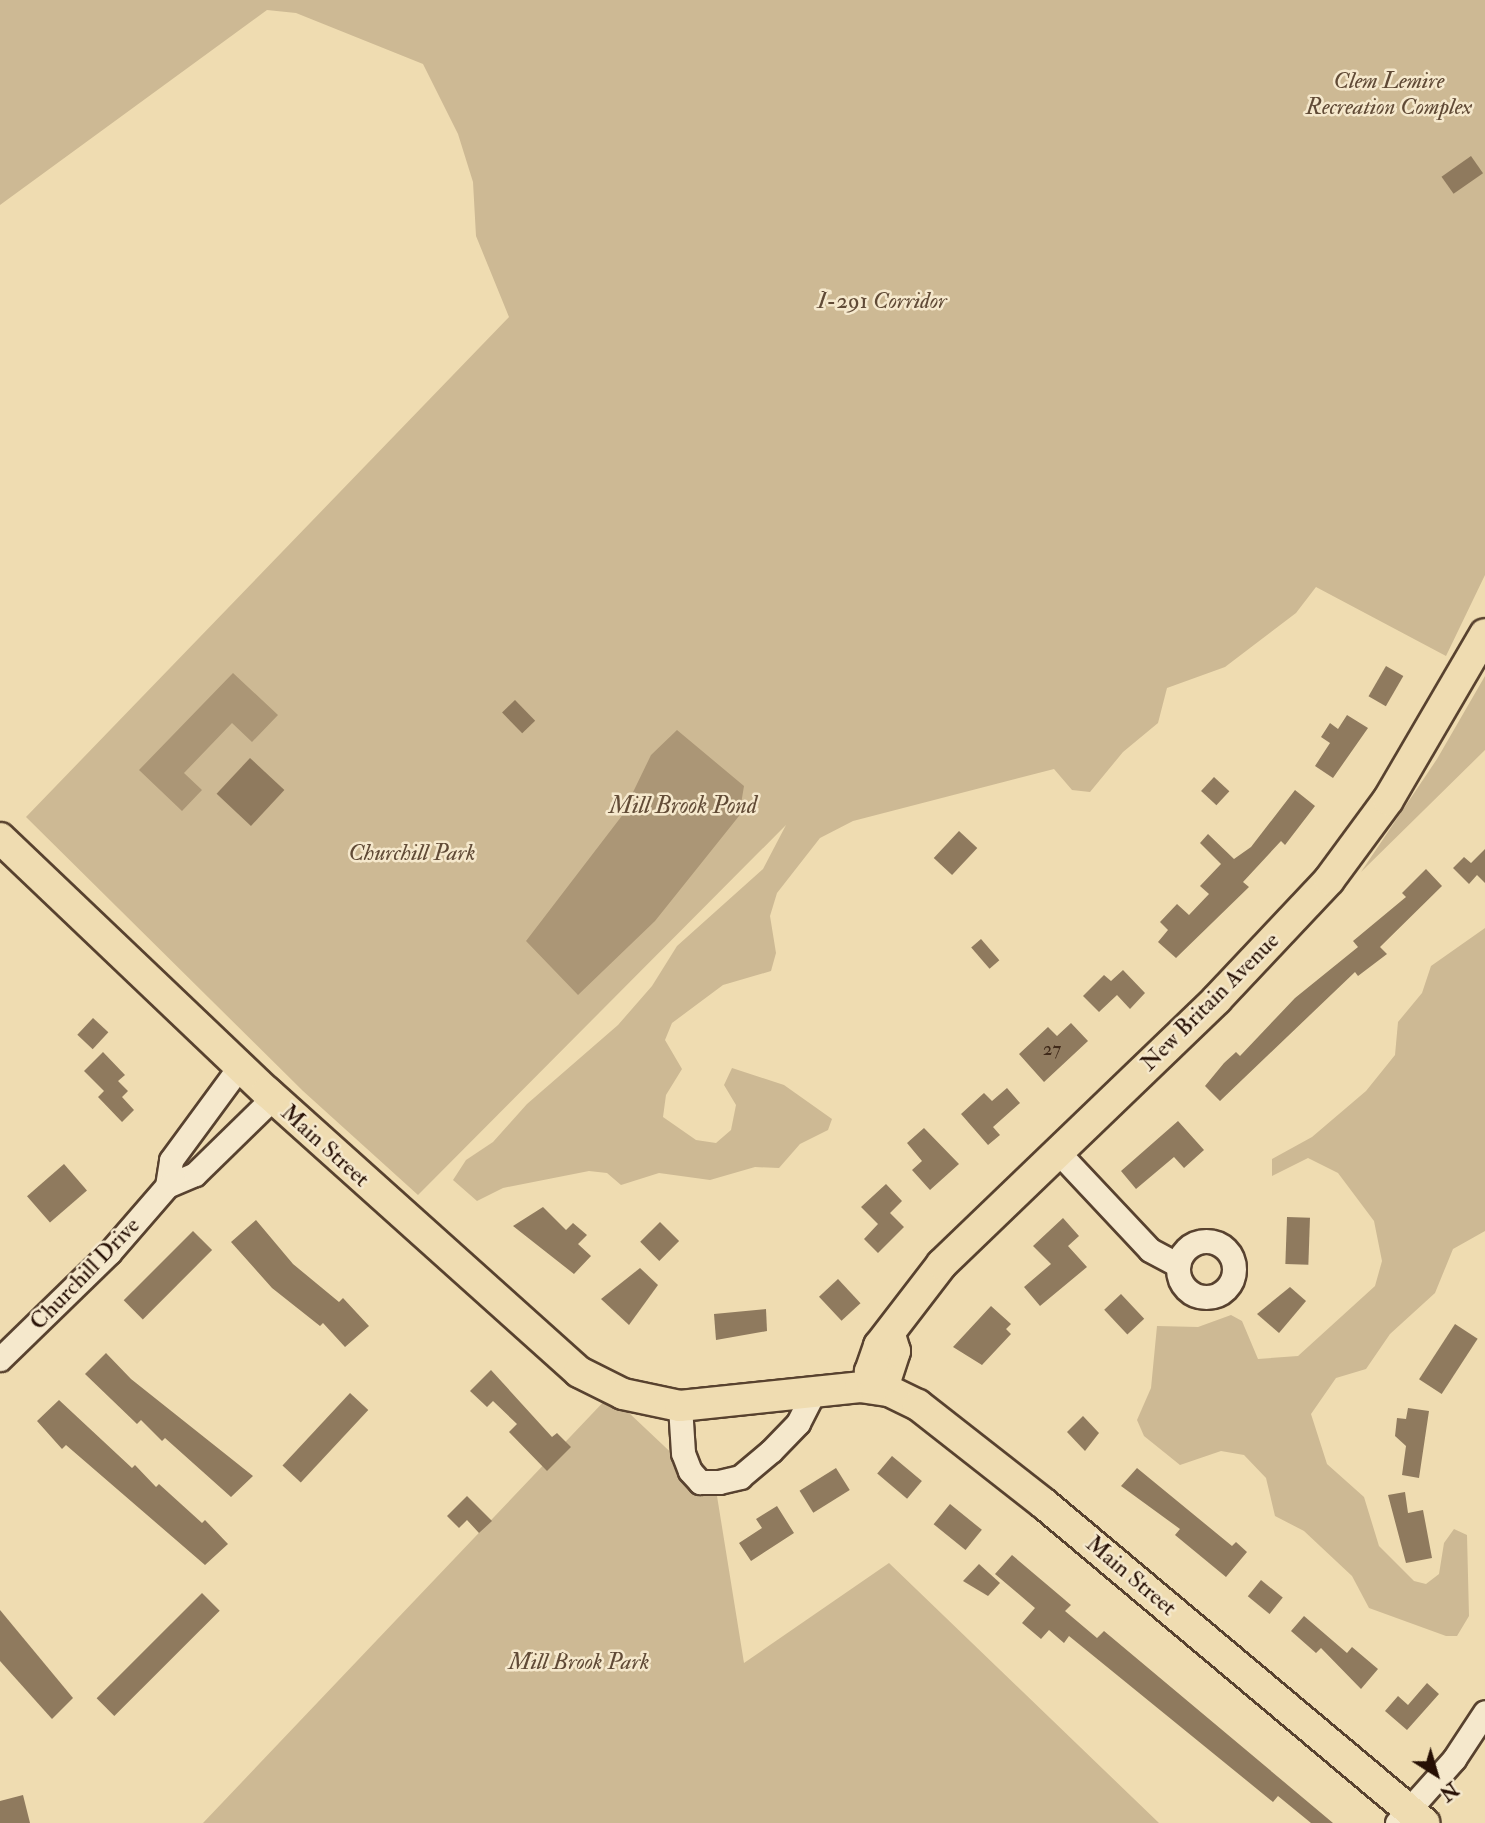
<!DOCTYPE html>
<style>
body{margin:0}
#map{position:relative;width:1485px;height:1823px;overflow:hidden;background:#efdcb1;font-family:"IM FELL Double Pica",serif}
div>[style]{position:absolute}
.green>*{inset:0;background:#cdb994}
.water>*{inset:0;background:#ab9676}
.building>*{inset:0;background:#8f7a5e;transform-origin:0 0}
.roads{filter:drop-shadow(2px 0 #58422f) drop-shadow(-2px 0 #58422f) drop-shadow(0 2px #58422f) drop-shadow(0 -2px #58422f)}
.minor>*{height:23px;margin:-11.5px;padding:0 11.5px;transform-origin:11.5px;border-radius:11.5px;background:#f5e8cc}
.minor>.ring{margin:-11.5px;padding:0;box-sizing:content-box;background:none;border:23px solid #f5e8cc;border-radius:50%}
.major>*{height:30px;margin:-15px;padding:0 15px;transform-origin:15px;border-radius:15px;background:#efdcb1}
span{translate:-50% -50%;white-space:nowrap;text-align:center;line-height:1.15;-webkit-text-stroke:5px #f5e8cc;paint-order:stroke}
.number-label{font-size:19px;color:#402a1a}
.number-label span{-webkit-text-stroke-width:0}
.park-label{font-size:23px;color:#604a36;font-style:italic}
.street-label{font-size:23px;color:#260f04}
.water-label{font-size:24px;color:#624c37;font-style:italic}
.north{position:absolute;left:1401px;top:1739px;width:70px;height:70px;-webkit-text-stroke:5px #f5e8cc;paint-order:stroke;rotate:143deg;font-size:19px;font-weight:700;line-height:28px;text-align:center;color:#260f04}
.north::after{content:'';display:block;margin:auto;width:24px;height:32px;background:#260f04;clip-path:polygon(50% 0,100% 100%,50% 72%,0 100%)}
</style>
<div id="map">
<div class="green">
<i style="clip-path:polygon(0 0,1485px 0,1485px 575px,1446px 656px,1316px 587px,1296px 613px,1225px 667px,1167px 688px,1158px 723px,1123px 752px,1090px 792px,1072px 790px,1054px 769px,853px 821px,820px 838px,777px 893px,770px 916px,776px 953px,771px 971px,723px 985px,672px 1023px,665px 1040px,682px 1069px,666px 1095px,663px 1117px,696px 1140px,716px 1143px,731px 1130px,736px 1105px,724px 1085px,732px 1068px,784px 1085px,832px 1119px,828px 1130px,800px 1144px,779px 1168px,755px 1167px,710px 1180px,659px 1173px,621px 1185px,607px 1173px,589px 1171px,503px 1188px,477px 1201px,453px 1180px,466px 1160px,493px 1142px,527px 1104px,618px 1025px,652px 986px,677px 946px,763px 869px,786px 825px,418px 1195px,303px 1091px,26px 817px,509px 317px,476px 236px,473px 182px,458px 134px,423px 64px,296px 13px,267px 10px,0 205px)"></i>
<i style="clip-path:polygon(1485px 676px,1485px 750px,1361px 872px,1437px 759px)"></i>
<i style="clip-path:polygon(1485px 928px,1485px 1231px,1453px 1249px,1435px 1293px,1390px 1334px,1366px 1369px,1336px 1378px,1311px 1414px,1327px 1464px,1364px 1497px,1379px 1546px,1414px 1581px,1426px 1584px,1439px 1574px,1444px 1543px,1454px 1529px,1467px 1535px,1469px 1616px,1457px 1636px,1446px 1636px,1369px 1608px,1352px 1576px,1304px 1531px,1275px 1516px,1266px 1478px,1244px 1455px,1221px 1451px,1180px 1465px,1144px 1436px,1137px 1420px,1151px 1388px,1157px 1326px,1198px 1327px,1231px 1315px,1242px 1321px,1258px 1359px,1298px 1356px,1375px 1286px,1382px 1261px,1374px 1221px,1338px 1173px,1308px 1158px,1272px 1176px,1272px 1159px,1312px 1137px,1366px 1091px,1395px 1055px,1398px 1022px,1422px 993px,1431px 966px)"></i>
<i style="clip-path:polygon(610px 1395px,717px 1496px,744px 1663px,889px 1563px,1159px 1823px,203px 1823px)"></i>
</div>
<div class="water">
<i style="clip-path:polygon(233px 673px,278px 715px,252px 742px,232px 723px,184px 773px,202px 790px,182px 811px,139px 770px)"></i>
<i style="clip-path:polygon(677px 730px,744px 786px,739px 816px,655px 921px,578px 995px,526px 941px,621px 817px,651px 755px)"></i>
</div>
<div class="building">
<i style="left:1471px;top:156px;width:21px;height:36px;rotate:55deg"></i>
<i style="left:1386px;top:666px;width:20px;height:35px;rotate:30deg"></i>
<i style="left:515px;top:700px;width:29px;height:18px;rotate:46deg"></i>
<i style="clip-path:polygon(1347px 715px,1368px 728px,1333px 778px,1315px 766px,1330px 743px,1321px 737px,1330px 723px,1338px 729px)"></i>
<i style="left:250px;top:758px;width:47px;height:49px;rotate:43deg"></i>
<i style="left:1214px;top:777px;width:21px;height:19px;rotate:43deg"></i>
<i style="clip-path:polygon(1295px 790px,1315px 806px,1285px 845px,1281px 841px,1243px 882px,1249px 887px,1176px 958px,1158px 942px,1168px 930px,1160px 922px,1177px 904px,1189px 915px,1209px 894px,1200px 886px,1221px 864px,1200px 843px,1208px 834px,1234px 859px,1251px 847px)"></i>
<i style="left:959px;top:831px;width:25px;height:37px;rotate:43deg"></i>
<i style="clip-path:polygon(1485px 849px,1485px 883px,1477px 875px,1469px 884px,1453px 868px,1464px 857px,1471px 863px)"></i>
<i style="clip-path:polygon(1426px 869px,1442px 886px,1380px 947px,1387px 954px,1358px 976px,1355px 972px,1220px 1101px,1205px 1086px,1224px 1063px,1236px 1052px,1240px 1056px,1295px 998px,1358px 947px,1353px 941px,1406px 897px,1402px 893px)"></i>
<i style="left:981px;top:939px;width:28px;height:13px;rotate:49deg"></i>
<i style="clip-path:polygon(1123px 970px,1145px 993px,1130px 1009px,1117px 995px,1099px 1012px,1083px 996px,1104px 975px,1111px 981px)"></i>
<i style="left:93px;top:1018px;width:21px;height:23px;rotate:43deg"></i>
<i style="clip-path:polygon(1071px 1023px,1088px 1041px,1044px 1082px,1019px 1054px,1048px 1027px,1057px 1036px)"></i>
<i style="clip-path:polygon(103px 1052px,125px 1075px,118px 1081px,128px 1091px,122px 1097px,134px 1110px,122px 1122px,98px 1097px,104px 1091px,84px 1071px)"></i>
<i style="clip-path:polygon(1007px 1088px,1020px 1103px,993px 1127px,1000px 1135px,988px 1145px,961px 1114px,984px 1093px,992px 1101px)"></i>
<i style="clip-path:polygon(1178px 1121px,1204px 1150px,1184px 1168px,1174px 1157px,1136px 1189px,1121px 1171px)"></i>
<i style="clip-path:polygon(924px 1128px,959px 1164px,930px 1190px,912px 1170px,922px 1161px,907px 1143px)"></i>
<i style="left:64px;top:1164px;width:35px;height:49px;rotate:49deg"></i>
<i style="clip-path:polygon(886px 1184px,902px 1201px,890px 1213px,904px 1227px,878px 1253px,864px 1239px,878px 1224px,861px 1207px)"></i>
<i style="clip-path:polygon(543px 1207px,566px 1230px,573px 1223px,587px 1235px,578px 1244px,591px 1256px,574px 1274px,513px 1226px)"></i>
<i style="left:1287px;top:1217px;width:23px;height:47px;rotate:2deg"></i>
<i style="clip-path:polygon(1063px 1218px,1079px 1236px,1068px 1246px,1087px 1267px,1040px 1306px,1024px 1287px,1051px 1264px,1033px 1246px)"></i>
<i style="clip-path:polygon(256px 1220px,293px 1264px,339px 1302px,343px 1298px,369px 1326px,345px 1347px,323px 1323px,320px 1326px,272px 1288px,231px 1242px)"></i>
<i style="left:660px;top:1222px;width:27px;height:28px;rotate:45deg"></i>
<i style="left:193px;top:1231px;width:27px;height:98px;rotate:45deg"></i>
<i style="clip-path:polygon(640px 1268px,658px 1285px,629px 1325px,601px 1299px)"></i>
<i style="left:838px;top:1279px;width:33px;height:26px;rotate:47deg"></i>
<i style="clip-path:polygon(1290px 1287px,1306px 1301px,1279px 1333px,1257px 1314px)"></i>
<i style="left:1121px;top:1294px;width:34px;height:23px;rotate:47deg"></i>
<i style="clip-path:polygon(991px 1306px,1011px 1324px,1006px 1329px,1011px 1334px,982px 1365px,953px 1347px)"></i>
<i style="clip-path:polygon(766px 1309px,767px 1331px,716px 1340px,714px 1314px)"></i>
<i style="left:1455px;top:1324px;width:27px;height:66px;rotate:33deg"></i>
<i style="clip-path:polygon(106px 1353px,131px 1379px,253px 1476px,231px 1497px,165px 1438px,162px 1441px,141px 1420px,137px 1424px,85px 1374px)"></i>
<i style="clip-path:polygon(491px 1370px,552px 1437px,557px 1433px,571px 1447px,547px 1471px,509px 1432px,517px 1424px,493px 1401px,487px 1407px,470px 1391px)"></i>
<i style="left:350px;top:1393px;width:25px;height:99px;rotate:43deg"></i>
<i style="clip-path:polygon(59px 1400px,132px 1468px,135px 1465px,156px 1487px,159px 1484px,202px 1523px,205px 1520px,228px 1544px,205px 1565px,66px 1445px,62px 1449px,37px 1421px)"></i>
<i style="clip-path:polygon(1408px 1408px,1429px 1411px,1419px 1478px,1402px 1475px,1406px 1446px,1395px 1436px,1397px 1418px,1406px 1419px)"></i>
<i style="clip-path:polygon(1083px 1416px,1099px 1433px,1085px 1451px,1067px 1432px)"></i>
<i style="left:892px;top:1456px;width:39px;height:23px;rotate:40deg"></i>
<i style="left:836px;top:1468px;width:26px;height:43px;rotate:58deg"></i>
<i style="clip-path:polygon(1137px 1468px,1232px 1546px,1236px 1542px,1247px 1552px,1226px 1577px,1175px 1535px,1180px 1529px,1121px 1486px)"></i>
<i style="clip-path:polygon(1405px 1492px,1408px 1513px,1423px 1510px,1432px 1558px,1406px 1563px,1388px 1495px)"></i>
<i style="clip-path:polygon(467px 1496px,492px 1521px,479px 1533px,467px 1520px,459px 1528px,447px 1516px)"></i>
<i style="left:950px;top:1504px;width:41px;height:26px;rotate:39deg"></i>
<i style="clip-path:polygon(777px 1506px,794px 1533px,751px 1561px,739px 1543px,762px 1528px,756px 1519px)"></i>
<i style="clip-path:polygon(1012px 1555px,1071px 1605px,1065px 1611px,1097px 1638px,1104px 1631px,1333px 1823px,1311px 1823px,1278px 1796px,1273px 1802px,1069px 1636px,1064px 1643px,1049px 1630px,1041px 1639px,1022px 1623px,1035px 1608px,995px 1574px)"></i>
<i style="clip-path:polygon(979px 1564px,1000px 1583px,988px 1596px,963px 1581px)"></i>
<i style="left:1261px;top:1580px;width:28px;height:21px;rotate:39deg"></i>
<i style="left:202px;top:1593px;width:25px;height:149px;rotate:45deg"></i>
<i style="clip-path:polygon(0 1610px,73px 1698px,52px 1719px,0 1661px)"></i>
<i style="clip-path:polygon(1304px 1616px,1347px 1653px,1352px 1647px,1378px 1669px,1361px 1689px,1321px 1648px,1316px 1653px,1291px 1631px)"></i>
<i style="clip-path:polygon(1427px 1683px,1439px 1694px,1407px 1730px,1385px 1711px,1398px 1696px,1408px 1705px)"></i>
<i style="clip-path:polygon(23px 1795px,30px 1823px,0 1823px,0 1801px)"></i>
</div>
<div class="roads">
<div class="minor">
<i style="left:1058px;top:1152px;width:134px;rotate:46.8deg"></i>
<i style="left:1150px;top:1250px;width:32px;rotate:28deg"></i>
<i style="left:167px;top:1186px;width:26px;rotate:-81deg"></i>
<i style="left:171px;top:1160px;width:117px;rotate:-53.7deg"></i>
<i class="ring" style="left:1178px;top:1241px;width:33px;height:33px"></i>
<i style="left:0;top:1359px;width:152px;rotate:-44.2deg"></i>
<i style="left:109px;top:1253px;width:89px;rotate:-49.1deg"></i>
<i style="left:167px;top:1186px;width:30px;rotate:-23deg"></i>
<i style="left:195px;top:1174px;width:109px;rotate:-44.3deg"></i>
<i style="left:680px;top:1406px;width:47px;rotate:86.3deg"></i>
<i style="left:683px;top:1453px;width:19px;rotate:69deg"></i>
<i style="left:690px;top:1471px;width:15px;rotate:48deg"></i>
<i style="left:700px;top:1482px;width:19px"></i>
<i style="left:719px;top:1482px;width:22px;rotate:-13deg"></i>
<i style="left:740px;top:1477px;width:40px;rotate:-40deg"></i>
<i style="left:771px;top:1451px;width:39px;rotate:-46deg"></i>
<i style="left:798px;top:1423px;width:34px;rotate:-63deg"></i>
<i style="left:1397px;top:1823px;width:86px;rotate:-48.3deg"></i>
<i style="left:1454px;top:1759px;width:56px;rotate:-56.6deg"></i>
</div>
<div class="major">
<i style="left:0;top:838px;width:369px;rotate:43.6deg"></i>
<i style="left:267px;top:1092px;width:419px;rotate:41.9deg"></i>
<i style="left:579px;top:1372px;width:49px;rotate:26.6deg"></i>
<i style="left:623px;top:1394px;width:58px;rotate:11.9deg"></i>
<i style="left:680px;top:1406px;width:181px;rotate:-6deg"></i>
<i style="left:860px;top:1387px;width:29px;rotate:8deg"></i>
<i style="left:889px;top:1391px;width:32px;rotate:26deg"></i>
<i style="left:918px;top:1405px;width:159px;rotate:38.1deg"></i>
<i style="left:1043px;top:1503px;width:498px;rotate:40deg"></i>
<i style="left:890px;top:1335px;width:17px;rotate:73deg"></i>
<i style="left:895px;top:1351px;width:28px;rotate:108deg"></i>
<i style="left:886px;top:1378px;width:15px;rotate:143deg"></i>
<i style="left:874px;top:1387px;width:16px;rotate:-105deg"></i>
<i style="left:870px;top:1372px;width:28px;rotate:-71deg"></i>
<i style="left:879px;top:1346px;width:103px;rotate:-52.5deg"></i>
<i style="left:942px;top:1264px;width:382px;rotate:-43.9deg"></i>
<i style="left:1217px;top:999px;width:163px;rotate:-46.7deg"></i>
<i style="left:1329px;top:880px;width:99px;rotate:-53.6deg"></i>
<i style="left:1388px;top:800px;width:192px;rotate:-59.7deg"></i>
</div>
</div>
<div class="number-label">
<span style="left:1052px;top:1050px">27</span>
</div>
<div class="park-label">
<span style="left:1389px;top:94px">Clem Lemire<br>Recreation Complex</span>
<span style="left:882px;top:301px">I-291 Corridor</span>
<span style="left:412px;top:853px">Churchill Park</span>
<span style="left:579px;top:1662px">Mill Brook Park</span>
</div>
<div class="street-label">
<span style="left:1210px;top:1002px;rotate:-45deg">New Britain Avenue</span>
<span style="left:325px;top:1146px;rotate:42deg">Main Street</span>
<span style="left:85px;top:1274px;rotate:-46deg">Churchill Drive</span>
<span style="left:1131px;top:1576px;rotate:40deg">Main Street</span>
</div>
<div class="water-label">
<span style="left:683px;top:806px">Mill Brook Pond</span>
</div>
<div class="north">N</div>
</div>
